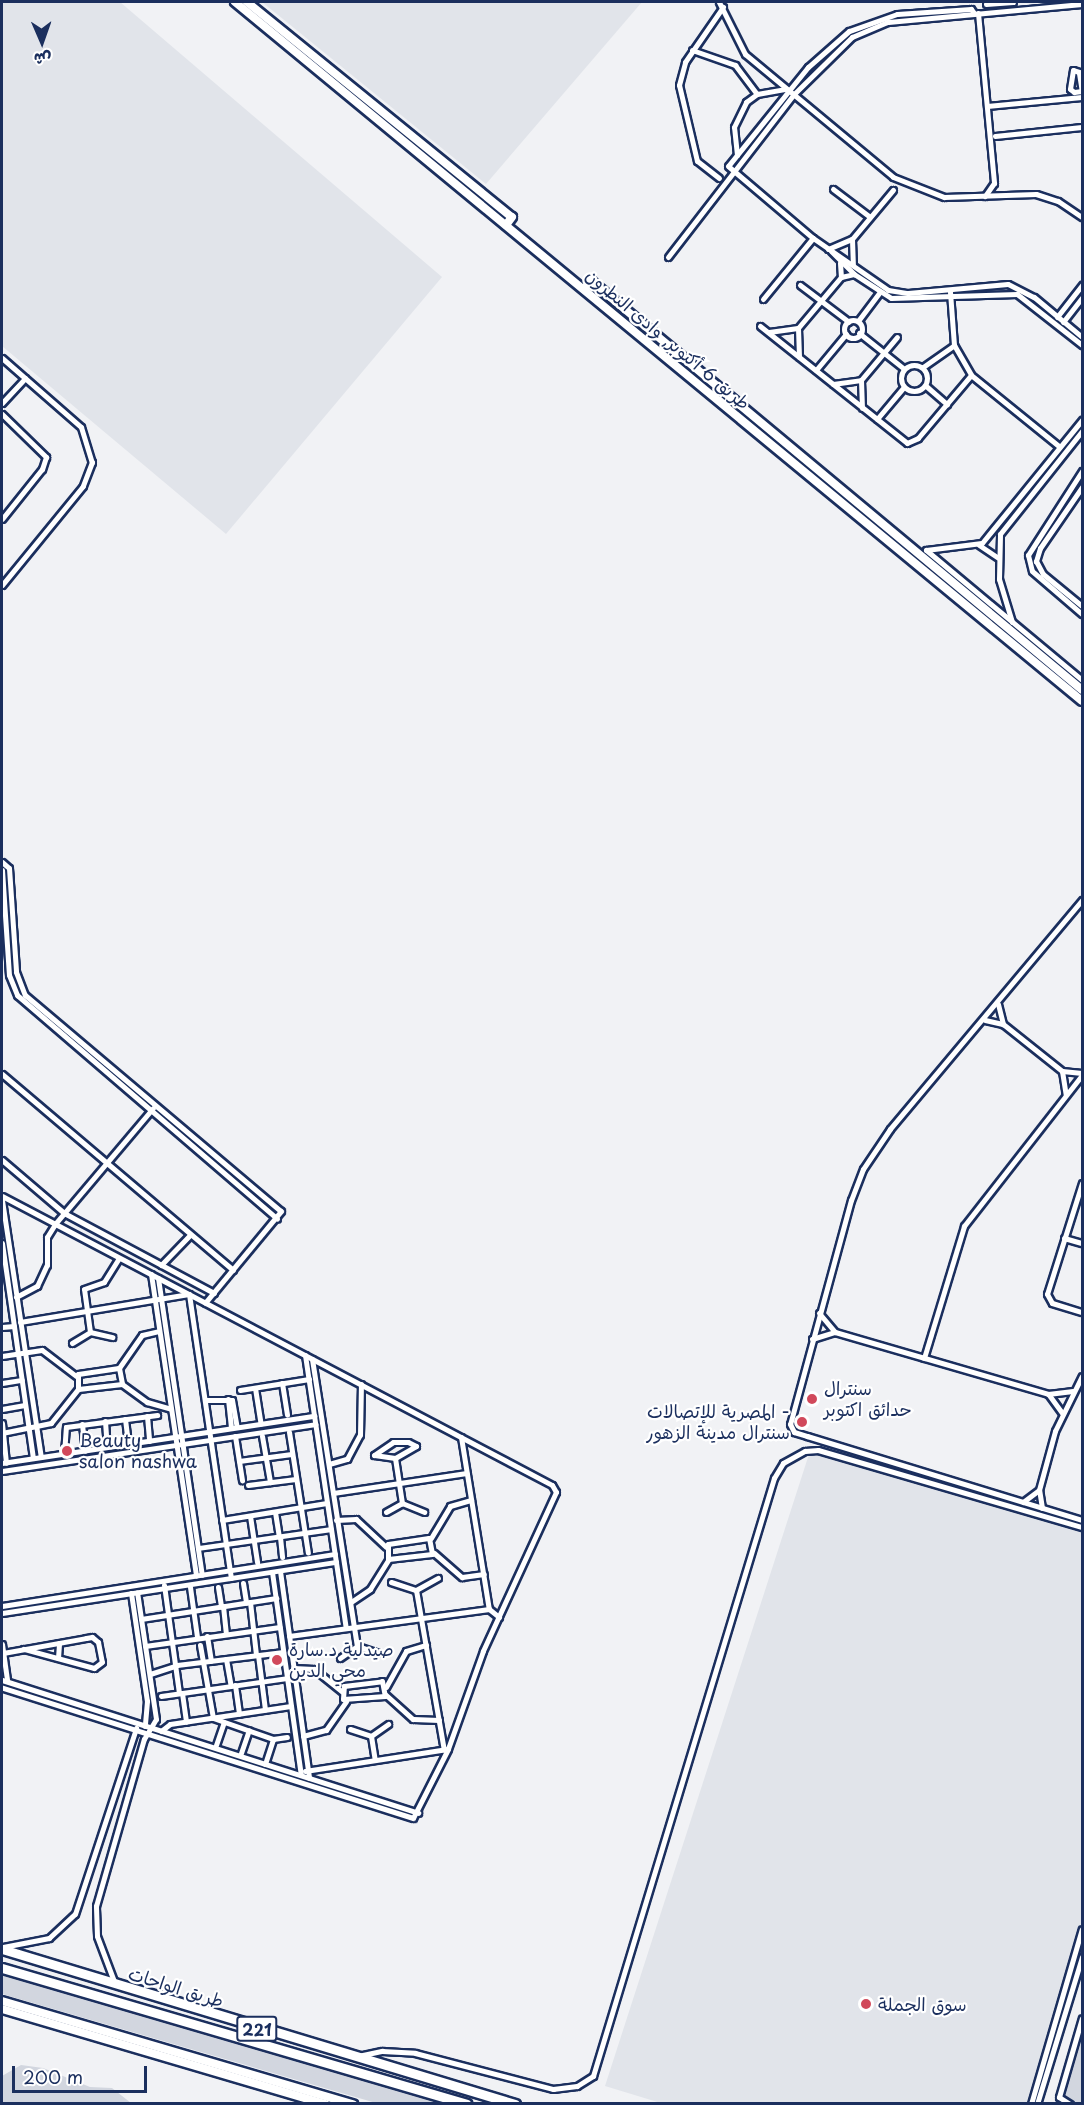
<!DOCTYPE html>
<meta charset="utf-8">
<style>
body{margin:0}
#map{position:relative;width:1084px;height:2105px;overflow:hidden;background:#f1f2f5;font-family:"Playpen Sans","Playpen Sans Arabic",sans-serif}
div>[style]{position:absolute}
.built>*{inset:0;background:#e1e4ea}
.green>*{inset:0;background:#d2d6df}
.roads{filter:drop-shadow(2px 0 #1b2f5e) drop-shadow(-2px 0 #1b2f5e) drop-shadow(0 2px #1b2f5e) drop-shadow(0 -2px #1b2f5e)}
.street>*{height:5px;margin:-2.5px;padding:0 2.5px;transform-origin:2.5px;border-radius:2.5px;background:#fff}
.street>.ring{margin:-2.5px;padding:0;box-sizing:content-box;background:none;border:5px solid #fff;border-radius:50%}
.secondary>*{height:8px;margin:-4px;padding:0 4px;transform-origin:4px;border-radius:4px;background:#fff}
.highway>*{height:9px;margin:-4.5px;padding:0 4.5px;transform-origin:4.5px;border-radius:4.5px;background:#fff}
.dots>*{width:16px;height:16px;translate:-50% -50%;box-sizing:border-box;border:3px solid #fff;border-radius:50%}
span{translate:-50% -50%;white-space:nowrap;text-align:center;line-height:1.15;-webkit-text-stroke:4.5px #fff;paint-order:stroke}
.shield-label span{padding:2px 4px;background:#fff;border:2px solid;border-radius:4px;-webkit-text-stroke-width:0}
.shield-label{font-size:16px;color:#1b2f5e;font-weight:700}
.street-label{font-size:18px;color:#1b2f5e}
.poi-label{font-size:18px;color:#1b2f5e}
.left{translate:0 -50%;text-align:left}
.right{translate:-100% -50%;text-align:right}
.frame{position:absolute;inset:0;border:3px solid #1b2f5e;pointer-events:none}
.north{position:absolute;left:12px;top:12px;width:60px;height:60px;-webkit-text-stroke:4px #fff;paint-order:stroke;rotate:178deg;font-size:16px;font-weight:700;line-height:24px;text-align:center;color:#1b2f5e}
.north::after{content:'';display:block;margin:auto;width:21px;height:27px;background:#1b2f5e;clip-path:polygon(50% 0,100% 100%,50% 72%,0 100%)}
.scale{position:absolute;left:12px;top:2066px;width:135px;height:27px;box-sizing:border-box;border:3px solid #1b2f5e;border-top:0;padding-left:8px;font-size:18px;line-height:21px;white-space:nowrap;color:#1b2f5e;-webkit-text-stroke:4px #fff;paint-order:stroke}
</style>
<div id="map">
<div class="built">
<i style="clip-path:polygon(2px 2px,120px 2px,442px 277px,226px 534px,2px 346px)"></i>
<i style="clip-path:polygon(262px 2px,642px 2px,486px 184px)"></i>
<i style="clip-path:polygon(810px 1451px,1082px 1531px,1082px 1925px,1029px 2103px,664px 2104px,605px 2086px)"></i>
</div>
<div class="green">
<i style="clip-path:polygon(2px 1971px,451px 2103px,376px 2103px,2px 1994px)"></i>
<i style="clip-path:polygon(1082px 2035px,1082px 2103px,1061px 2103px)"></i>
<i style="clip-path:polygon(21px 2065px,43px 2068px,90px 2087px,112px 2088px,131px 2103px,2px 2103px,2px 2076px)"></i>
</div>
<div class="roads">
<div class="street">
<i style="left:719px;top:2px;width:58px;rotate:63.4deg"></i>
<i style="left:745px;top:54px;width:192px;rotate:39.7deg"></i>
<i style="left:893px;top:177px;width:55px;rotate:21.4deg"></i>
<i style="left:944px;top:197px;width:92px;rotate:-1.9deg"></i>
<i style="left:1036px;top:194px;width:23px;rotate:18deg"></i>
<i style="left:1058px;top:201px;width:29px;rotate:34deg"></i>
<i style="left:986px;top:4px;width:27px;rotate:-4deg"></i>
<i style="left:974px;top:13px;width:5px;rotate:-127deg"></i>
<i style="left:971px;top:9px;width:74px;rotate:176.1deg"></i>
<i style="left:897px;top:14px;width:51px;rotate:160.5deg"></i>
<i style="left:849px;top:31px;width:55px;rotate:138.7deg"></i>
<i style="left:808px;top:67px;width:127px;rotate:128.9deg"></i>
<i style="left:728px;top:166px;width:111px;rotate:40.3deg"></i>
<i style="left:813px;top:238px;width:91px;rotate:34.7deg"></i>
<i style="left:888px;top:290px;width:20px;rotate:9deg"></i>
<i style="left:908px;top:293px;width:100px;rotate:-5.1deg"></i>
<i style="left:1008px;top:284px;width:29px;rotate:27deg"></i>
<i style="left:1034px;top:297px;width:62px;rotate:39.8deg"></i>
<i style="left:978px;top:13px;width:171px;rotate:84.6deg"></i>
<i style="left:994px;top:183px;width:16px;rotate:125deg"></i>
<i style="left:692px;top:50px;width:46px;rotate:19.2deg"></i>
<i style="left:735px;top:65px;width:36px;rotate:53deg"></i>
<i style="left:1082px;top:92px;width:20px;rotate:-99deg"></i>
<i style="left:1079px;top:72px;width:6px;rotate:-162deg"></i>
<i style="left:1073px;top:70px;width:19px;rotate:99deg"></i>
<i style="left:1070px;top:89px;width:5px;rotate:37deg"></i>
<i style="left:1074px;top:92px;width:8px;rotate:-7deg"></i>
<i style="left:987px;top:106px;width:95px;rotate:-5.4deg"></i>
<i style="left:995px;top:136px;width:87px;rotate:-5.9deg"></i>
<i style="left:737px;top:155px;width:28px;rotate:-96deg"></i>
<i style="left:734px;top:127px;width:28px;rotate:-64deg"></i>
<i style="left:746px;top:102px;width:14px;rotate:-36deg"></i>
<i style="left:757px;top:94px;width:28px;rotate:-10deg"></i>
<i style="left:719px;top:178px;width:28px;rotate:-142deg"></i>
<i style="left:697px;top:161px;width:78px;rotate:-103.3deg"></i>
<i style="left:679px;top:85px;width:24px;rotate:-75deg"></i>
<i style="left:685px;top:62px;width:67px;rotate:-55.4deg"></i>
<i style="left:833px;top:189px;width:46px;rotate:37.1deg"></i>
<i style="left:852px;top:239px;width:25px;rotate:88deg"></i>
<i style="left:828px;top:249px;width:26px;rotate:-23deg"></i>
<i style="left:852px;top:239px;width:64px;rotate:-50.1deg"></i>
<i style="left:831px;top:251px;width:33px;rotate:45deg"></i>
<i style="left:854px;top:274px;width:44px;rotate:33deg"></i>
<i style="left:891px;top:298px;width:126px;rotate:-1.8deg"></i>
<i style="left:1017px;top:294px;width:83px;rotate:38.1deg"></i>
<i style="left:668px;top:257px;width:205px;rotate:-52.3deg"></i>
<i style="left:793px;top:95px;width:83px;rotate:-44.5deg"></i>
<i style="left:852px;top:37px;width:39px;rotate:-23deg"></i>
<i style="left:888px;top:22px;width:195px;rotate:-5.3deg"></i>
<i style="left:840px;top:263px;width:14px;rotate:86deg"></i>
<i style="left:841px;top:277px;width:13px;rotate:-13deg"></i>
<i style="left:800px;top:285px;width:61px;rotate:37.1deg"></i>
<i style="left:950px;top:292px;width:53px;rotate:85.7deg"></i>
<i style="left:954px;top:345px;width:34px;rotate:60deg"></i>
<i style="left:971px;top:375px;width:114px;rotate:39deg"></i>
<i style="left:763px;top:299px;width:79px;rotate:-50.7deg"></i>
<i style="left:1057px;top:317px;width:41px;rotate:-52deg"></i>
<i class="ring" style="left:844px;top:320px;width:13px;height:13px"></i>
<i style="left:858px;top:321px;width:35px;rotate:-53deg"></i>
<i style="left:1063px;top:322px;width:31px;rotate:-52deg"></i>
<i style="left:760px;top:326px;width:188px;rotate:38.5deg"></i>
<i style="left:907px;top:443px;width:12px;rotate:-24deg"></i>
<i style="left:918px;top:438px;width:82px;rotate:-49.9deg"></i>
<i style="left:798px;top:328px;width:67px;rotate:-49.9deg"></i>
<i style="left:769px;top:332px;width:29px;rotate:-8deg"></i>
<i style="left:798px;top:328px;width:29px;rotate:88deg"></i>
<i style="left:859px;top:333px;width:56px;rotate:38.5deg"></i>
<i style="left:2px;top:358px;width:105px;rotate:41.1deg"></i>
<i style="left:81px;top:427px;width:37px;rotate:73deg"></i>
<i style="left:92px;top:462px;width:26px;rotate:111deg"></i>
<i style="left:83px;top:486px;width:128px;rotate:129.3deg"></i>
<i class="ring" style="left:901px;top:365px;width:21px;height:21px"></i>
<i style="left:923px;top:367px;width:38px;rotate:-35deg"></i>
<i style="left:816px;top:370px;width:47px;rotate:-50.2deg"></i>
<i style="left:861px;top:380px;width:56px;rotate:-50.1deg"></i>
<i style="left:833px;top:384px;width:28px;rotate:-8deg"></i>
<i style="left:861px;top:380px;width:28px;rotate:88deg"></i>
<i style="left:926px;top:386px;width:28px;rotate:41deg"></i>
<i style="left:2px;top:403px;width:34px;rotate:-47deg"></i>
<i style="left:2px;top:414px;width:62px;rotate:44.3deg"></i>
<i style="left:46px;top:457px;width:13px;rotate:108deg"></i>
<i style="left:42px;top:469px;width:64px;rotate:128.7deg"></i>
<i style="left:877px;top:419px;width:40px;rotate:-50deg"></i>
<i style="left:1082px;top:471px;width:100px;rotate:122.7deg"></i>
<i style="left:1028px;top:555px;width:16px;rotate:76deg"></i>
<i style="left:1032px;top:571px;width:66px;rotate:40.7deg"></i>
<i style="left:1082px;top:487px;width:74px;rotate:124.5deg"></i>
<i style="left:1040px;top:548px;width:14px;rotate:107deg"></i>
<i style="left:1036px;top:561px;width:15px;rotate:62deg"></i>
<i style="left:1043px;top:574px;width:50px;rotate:39.4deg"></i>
<i style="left:979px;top:545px;width:22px;rotate:34deg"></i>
<i style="left:926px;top:550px;width:56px;rotate:-7.1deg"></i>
<i style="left:982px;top:543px;width:159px;rotate:-50.9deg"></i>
<i style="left:926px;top:550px;width:203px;rotate:39.8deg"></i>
<i style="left:1012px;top:622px;width:45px;rotate:-106.8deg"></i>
<i style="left:999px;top:579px;width:45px;rotate:-88.7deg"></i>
<i style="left:1000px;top:534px;width:132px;rotate:-51.5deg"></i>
<i style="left:2px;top:862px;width:9px;rotate:41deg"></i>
<i style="left:9px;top:868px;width:104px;rotate:86.1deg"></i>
<i style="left:16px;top:972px;width:25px;rotate:69deg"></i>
<i style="left:25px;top:995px;width:335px;rotate:40.2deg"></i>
<i style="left:281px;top:1211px;width:119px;rotate:129.6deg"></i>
<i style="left:2px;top:870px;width:105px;rotate:86.2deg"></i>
<i style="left:9px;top:975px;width:22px;rotate:68deg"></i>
<i style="left:17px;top:995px;width:343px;rotate:40.7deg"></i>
<i style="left:1082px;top:900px;width:299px;rotate:130deg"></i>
<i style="left:890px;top:1129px;width:48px;rotate:124deg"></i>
<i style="left:863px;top:1169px;width:33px;rotate:111deg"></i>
<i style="left:851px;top:1200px;width:232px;rotate:105.2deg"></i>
<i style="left:790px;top:1424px;width:9px;rotate:63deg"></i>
<i style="left:794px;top:1432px;width:14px;rotate:17deg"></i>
<i style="left:807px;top:1436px;width:288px;rotate:17deg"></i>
<i style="left:998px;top:1004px;width:21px;rotate:76deg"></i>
<i style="left:985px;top:1020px;width:18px;rotate:13deg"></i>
<i style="left:1003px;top:1024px;width:75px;rotate:38.5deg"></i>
<i style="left:1062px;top:1071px;width:20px;rotate:6deg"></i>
<i style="left:1062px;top:1071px;width:24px;rotate:81deg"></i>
<i style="left:2px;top:1074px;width:303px;rotate:40.3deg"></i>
<i style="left:2px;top:1160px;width:82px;rotate:40.5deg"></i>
<i style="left:1082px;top:1183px;width:116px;rotate:107.5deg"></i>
<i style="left:1047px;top:1294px;width:10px;rotate:61deg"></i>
<i style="left:1052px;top:1303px;width:31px;rotate:17deg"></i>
<i style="left:2px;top:1196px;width:621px;rotate:27.72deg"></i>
<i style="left:552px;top:1485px;width:8px;rotate:60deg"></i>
<i style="left:556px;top:1492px;width:175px;rotate:114.7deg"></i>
<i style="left:483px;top:1651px;width:104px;rotate:109.7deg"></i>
<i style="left:448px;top:1749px;width:77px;rotate:116.9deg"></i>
<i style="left:413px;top:1818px;width:431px;rotate:-162.4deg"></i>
<i style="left:2px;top:1200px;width:260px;rotate:81.4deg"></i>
<i style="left:64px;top:1213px;width:170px;rotate:28.1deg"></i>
<i style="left:1064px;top:1238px;width:19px;rotate:16deg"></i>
<i style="left:2px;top:1243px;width:217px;rotate:81.8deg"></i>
<i style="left:161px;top:1265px;width:42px;rotate:-46deg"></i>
<i style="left:151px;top:1274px;width:305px;rotate:81.5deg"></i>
<i style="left:158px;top:1278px;width:300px;rotate:81.6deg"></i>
<i style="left:16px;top:1297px;width:24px;rotate:-28deg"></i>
<i style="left:37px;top:1286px;width:23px;rotate:-65deg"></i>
<i style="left:47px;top:1265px;width:28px;rotate:-90deg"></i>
<i style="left:47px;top:1237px;width:15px;rotate:-58deg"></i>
<i style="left:55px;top:1224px;width:152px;rotate:-49.8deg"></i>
<i style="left:819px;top:1313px;width:25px;rotate:50deg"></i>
<i style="left:835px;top:1332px;width:222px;rotate:16.2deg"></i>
<i style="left:1048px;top:1394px;width:25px;rotate:-7deg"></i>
<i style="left:20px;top:1322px;width:171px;rotate:-9.4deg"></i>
<i style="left:189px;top:1294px;width:287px;rotate:81.6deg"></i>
<i style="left:2px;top:1327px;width:12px;rotate:-5deg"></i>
<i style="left:90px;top:1332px;width:43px;rotate:-97.9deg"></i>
<i style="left:84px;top:1289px;width:21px;rotate:-19deg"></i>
<i style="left:104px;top:1282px;width:28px;rotate:-58deg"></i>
<i style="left:812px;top:1339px;width:24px;rotate:-17deg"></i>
<i style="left:72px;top:1343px;width:21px;rotate:-31deg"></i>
<i style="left:90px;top:1332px;width:23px;rotate:13deg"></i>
<i style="left:305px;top:1355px;width:276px;rotate:81.5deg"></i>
<i style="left:2px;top:1356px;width:40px;rotate:-8.5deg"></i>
<i style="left:42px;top:1350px;width:43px;rotate:37.4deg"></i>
<i style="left:924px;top:1358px;width:138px;rotate:-73.1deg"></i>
<i style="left:964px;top:1226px;width:192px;rotate:-52deg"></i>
<i style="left:312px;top:1359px;width:291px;rotate:81.1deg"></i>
<i style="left:119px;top:1368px;width:16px;rotate:79deg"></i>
<i style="left:122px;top:1384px;width:44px;rotate:173.5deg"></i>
<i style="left:78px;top:1389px;width:15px;rotate:-90deg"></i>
<i style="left:78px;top:1374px;width:41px;rotate:-8.3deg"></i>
<i style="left:119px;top:1368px;width:40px;rotate:-55.1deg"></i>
<i style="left:142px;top:1335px;width:17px;rotate:-13deg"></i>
<i style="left:2px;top:1383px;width:20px;rotate:-9deg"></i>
<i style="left:282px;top:1383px;width:32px;rotate:81deg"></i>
<i style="left:122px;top:1384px;width:31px;rotate:36deg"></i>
<i style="left:147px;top:1402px;width:25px;rotate:16deg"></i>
<i style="left:255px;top:1388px;width:36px;rotate:81deg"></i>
<i style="left:240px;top:1390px;width:70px;rotate:-9.1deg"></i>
<i style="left:1049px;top:1395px;width:22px;rotate:54deg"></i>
<i style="left:228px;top:1399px;width:29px;rotate:84deg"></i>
<i style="left:205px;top:1400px;width:27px"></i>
<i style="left:232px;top:1400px;width:27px;rotate:80deg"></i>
<i style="left:2px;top:1409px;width:23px;rotate:-10deg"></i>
<i style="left:147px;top:1416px;width:25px;rotate:85deg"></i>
<i style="left:125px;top:1419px;width:25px;rotate:83deg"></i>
<i style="left:105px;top:1421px;width:26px;rotate:86deg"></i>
<i style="left:2px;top:1423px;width:40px;rotate:84.3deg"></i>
<i style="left:82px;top:1424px;width:27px;rotate:84deg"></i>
<i style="left:289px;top:1432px;width:122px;rotate:81.1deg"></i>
<i style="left:2px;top:1433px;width:50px;rotate:-11.5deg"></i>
<i style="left:51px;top:1423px;width:43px;rotate:-51.5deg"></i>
<i style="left:235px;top:1436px;width:45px;rotate:81deg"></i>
<i style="left:262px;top:1436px;width:47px;rotate:80.1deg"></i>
<i style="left:461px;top:1437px;width:174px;rotate:80.8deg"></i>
<i style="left:393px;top:1442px;width:15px"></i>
<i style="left:408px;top:1442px;width:9px;rotate:27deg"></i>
<i style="left:416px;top:1446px;width:24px;rotate:150deg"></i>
<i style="left:395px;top:1458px;width:21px;rotate:-172deg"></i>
<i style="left:374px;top:1455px;width:23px;rotate:-34deg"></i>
<i style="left:64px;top:1454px;width:27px;rotate:-86deg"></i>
<i style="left:66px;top:1427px;width:92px;rotate:-7.5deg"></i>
<i style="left:395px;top:1458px;width:46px;rotate:81.2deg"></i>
<i style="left:239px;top:1461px;width:53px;rotate:-7.5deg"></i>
<i style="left:2px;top:1463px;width:316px;rotate:-8.6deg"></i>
<i style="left:329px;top:1464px;width:19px;rotate:-16deg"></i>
<i style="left:347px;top:1459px;width:27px;rotate:-62deg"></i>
<i style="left:360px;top:1435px;width:51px;rotate:-88.9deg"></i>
<i style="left:2px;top:1471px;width:317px;rotate:-8.5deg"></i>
<i style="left:248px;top:1485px;width:48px;rotate:-7.1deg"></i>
<i style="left:333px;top:1493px;width:135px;rotate:-8.5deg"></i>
<i style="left:1023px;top:1502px;width:20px;rotate:-37deg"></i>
<i style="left:1042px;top:1508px;width:18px;rotate:-99deg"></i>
<i style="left:1039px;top:1490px;width:61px;rotate:-74.8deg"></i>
<i style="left:1055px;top:1431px;width:61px;rotate:-63.9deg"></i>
<i style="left:275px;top:1512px;width:25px;rotate:81deg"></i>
<i style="left:386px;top:1512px;width:18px;rotate:-29deg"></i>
<i style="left:402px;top:1503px;width:24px;rotate:22deg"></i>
<i style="left:250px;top:1516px;width:47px;rotate:81.3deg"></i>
<i style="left:222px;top:1520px;width:106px;rotate:-9.2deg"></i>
<i style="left:336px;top:1520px;width:20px;rotate:-3deg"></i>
<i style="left:356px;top:1519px;width:41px;rotate:43deg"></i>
<i style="left:280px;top:1537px;width:20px;rotate:84deg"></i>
<i style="left:429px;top:1538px;width:16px;rotate:79deg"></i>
<i style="left:432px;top:1554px;width:44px;rotate:173.5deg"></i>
<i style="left:388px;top:1559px;width:15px;rotate:-90deg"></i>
<i style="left:388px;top:1544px;width:41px;rotate:-8.3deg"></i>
<i style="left:431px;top:1538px;width:37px;rotate:-59deg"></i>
<i style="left:450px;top:1506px;width:22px;rotate:-16deg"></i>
<i style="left:198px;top:1548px;width:134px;rotate:-8.1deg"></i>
<i style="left:434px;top:1553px;width:37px;rotate:41deg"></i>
<i style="left:462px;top:1577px;width:22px;rotate:-8deg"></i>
<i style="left:280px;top:1571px;width:209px;rotate:82deg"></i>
<i style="left:272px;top:1572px;width:205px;rotate:81.9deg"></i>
<i style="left:391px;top:1582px;width:26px;rotate:18deg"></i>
<i style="left:416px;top:1590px;width:25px;rotate:-29deg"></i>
<i style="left:243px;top:1583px;width:20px;rotate:81deg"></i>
<i style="left:164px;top:1585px;width:109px;rotate:82.1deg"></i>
<i style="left:190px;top:1587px;width:50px;rotate:82deg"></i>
<i style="left:218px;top:1587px;width:20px;rotate:81deg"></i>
<i style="left:416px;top:1590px;width:162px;rotate:80.1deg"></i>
<i style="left:131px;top:1593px;width:109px;rotate:81.6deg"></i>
<i style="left:147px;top:1701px;width:25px;rotate:95deg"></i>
<i style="left:250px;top:1602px;width:53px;rotate:83.5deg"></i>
<i style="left:351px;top:1602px;width:23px;rotate:-34deg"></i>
<i style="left:370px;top:1589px;width:36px;rotate:-58deg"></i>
<i style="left:2px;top:1606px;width:337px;rotate:-8.9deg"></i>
<i style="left:223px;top:1606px;width:27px;rotate:84deg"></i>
<i style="left:2px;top:1613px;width:338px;rotate:-8.7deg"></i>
<i style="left:141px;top:1619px;width:137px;rotate:-8.8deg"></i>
<i style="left:207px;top:1636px;width:25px;rotate:81deg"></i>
<i style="left:289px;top:1636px;width:202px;rotate:-7.7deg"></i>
<i style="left:489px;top:1609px;width:13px;rotate:39deg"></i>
<i style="left:2px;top:1644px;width:37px;rotate:82deg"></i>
<i style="left:200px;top:1645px;width:74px;rotate:79.9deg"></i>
<i style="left:213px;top:1718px;width:64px;rotate:19.3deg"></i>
<i style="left:273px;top:1739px;width:14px;rotate:-8deg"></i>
<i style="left:145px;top:1646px;width:136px;rotate:-8deg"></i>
<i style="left:3px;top:1653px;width:84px;rotate:-10.2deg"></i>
<i style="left:86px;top:1638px;width:6px;rotate:-9deg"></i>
<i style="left:92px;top:1637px;width:8px;rotate:40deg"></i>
<i style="left:98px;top:1642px;width:20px;rotate:79deg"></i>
<i style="left:102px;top:1662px;width:10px;rotate:143deg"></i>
<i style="left:94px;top:1668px;width:73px;rotate:-164.8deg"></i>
<i style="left:258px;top:1655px;width:55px;rotate:82.7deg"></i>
<i style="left:58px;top:1658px;width:15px;rotate:-86deg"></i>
<i style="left:340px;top:1658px;width:21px;rotate:-35deg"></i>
<i style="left:357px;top:1646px;width:22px;rotate:18deg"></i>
<i style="left:226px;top:1659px;width:27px;rotate:80deg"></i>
<i style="left:293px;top:1668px;width:21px;rotate:3deg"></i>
<i style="left:314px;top:1669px;width:36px;rotate:39deg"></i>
<i style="left:150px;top:1674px;width:28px;rotate:-18deg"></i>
<i style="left:177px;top:1665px;width:107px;rotate:-7deg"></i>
<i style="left:2px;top:1680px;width:437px;rotate:17.7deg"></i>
<i style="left:382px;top:1681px;width:15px;rotate:79deg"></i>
<i style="left:385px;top:1696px;width:42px;rotate:175.9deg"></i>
<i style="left:343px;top:1699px;width:13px;rotate:-86deg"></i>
<i style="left:344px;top:1686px;width:38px;rotate:-7deg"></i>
<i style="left:235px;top:1685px;width:29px;rotate:82deg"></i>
<i style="left:386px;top:1687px;width:41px;rotate:-60.9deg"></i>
<i style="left:406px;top:1651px;width:21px;rotate:-17deg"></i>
<i style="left:182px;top:1693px;width:29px;rotate:82deg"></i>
<i style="left:386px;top:1695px;width:36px;rotate:42deg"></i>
<i style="left:413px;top:1719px;width:26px;rotate:2deg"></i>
<i style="left:161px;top:1696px;width:127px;rotate:-8.1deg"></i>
<i style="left:350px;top:1729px;width:22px;rotate:18deg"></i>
<i style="left:371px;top:1736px;width:21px;rotate:-35deg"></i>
<i style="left:161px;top:1731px;width:11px;rotate:-38deg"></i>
<i style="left:170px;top:1724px;width:122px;rotate:-8.5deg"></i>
<i style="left:303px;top:1736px;width:24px;rotate:-15deg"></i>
<i style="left:326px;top:1730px;width:35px;rotate:-55deg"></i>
<i style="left:371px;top:1736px;width:24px;rotate:81deg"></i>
<i style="left:216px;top:1745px;width:24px;rotate:-71deg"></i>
<i style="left:241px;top:1753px;width:24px;rotate:-71deg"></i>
<i style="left:265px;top:1764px;width:26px;rotate:-72deg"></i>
<i style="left:305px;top:1771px;width:144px;rotate:-8.8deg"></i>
<i style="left:3px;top:1947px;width:47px;rotate:-11.1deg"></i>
<i style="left:49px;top:1938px;width:35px;rotate:-43deg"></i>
<i style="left:75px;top:1914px;width:196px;rotate:-71.8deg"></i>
<i style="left:115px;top:1984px;width:51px;rotate:-110.6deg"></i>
<i style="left:97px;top:1936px;width:30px;rotate:-92deg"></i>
<i style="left:96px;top:1906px;width:174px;rotate:-74deg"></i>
<i style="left:144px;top:1739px;width:23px;rotate:-59deg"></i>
<i style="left:156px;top:1719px;width:128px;rotate:-98.5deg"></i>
<i style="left:358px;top:2056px;width:25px;rotate:-12deg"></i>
<i style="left:382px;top:2051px;width:33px;rotate:3deg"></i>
<i style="left:415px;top:2053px;width:143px;rotate:14.6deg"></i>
<i style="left:553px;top:2089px;width:24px;rotate:-7deg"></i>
<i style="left:577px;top:2086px;width:19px;rotate:-32deg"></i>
<i style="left:593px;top:2076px;width:625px;rotate:-73.16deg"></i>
<i style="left:774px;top:1478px;width:17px;rotate:-59deg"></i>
<i style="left:783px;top:1463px;width:25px;rotate:-29deg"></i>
<i style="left:805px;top:1451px;width:13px;rotate:-4deg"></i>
<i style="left:818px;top:1450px;width:275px;rotate:16.3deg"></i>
<i style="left:1031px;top:2104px;width:182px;rotate:-73.8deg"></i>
<i style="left:1037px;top:2104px;width:154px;rotate:-73deg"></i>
<i style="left:1070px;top:2104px;width:13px;rotate:-148deg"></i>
<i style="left:1059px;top:2097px;width:82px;rotate:-73.8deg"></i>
</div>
<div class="secondary">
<i style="left:235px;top:2px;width:1098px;rotate:39.53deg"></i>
<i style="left:247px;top:2px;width:341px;rotate:39.1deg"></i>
<i style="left:512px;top:217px;width:10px;rotate:127deg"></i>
<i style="left:584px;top:289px;width:11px;rotate:-49deg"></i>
<i style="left:591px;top:281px;width:639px;rotate:39.79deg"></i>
<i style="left:2px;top:2001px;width:366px;rotate:16.4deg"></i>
<i style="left:2px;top:2009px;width:337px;rotate:16.4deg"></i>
</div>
<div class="highway">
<i style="left:2px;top:1949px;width:536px;rotate:16.81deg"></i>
<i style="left:2px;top:1968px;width:484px;rotate:16.3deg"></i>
</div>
</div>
<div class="dots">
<i style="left:812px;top:1399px;background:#d1495b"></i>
<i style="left:802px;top:1422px;background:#d1495b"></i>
<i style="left:67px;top:1451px;background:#d1495b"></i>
<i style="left:277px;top:1660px;background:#d1495b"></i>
<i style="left:866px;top:2004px;background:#d1495b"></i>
</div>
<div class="shield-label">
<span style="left:257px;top:2029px">221</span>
</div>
<div class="street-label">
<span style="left:668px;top:339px;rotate:40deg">طريق 6 أكتوبر, وادى النطرون</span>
<span style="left:176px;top:1987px;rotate:17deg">طريق الواحات</span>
</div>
<div class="poi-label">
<span class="left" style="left:824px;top:1399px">سنترال<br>حدائق اكتوبر</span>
<span class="right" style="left:790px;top:1422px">المصرية للإتصالات -<br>سنترال مدينة الزهور</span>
<span class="left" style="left:79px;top:1451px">Beauty<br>salon nashwa</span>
<span class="left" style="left:289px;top:1660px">صيدلية د.سارة<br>محي الدين</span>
<span class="left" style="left:878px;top:2004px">سوق الجملة</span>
</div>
<div class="frame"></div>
<div class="north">ش</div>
<div class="scale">200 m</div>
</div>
